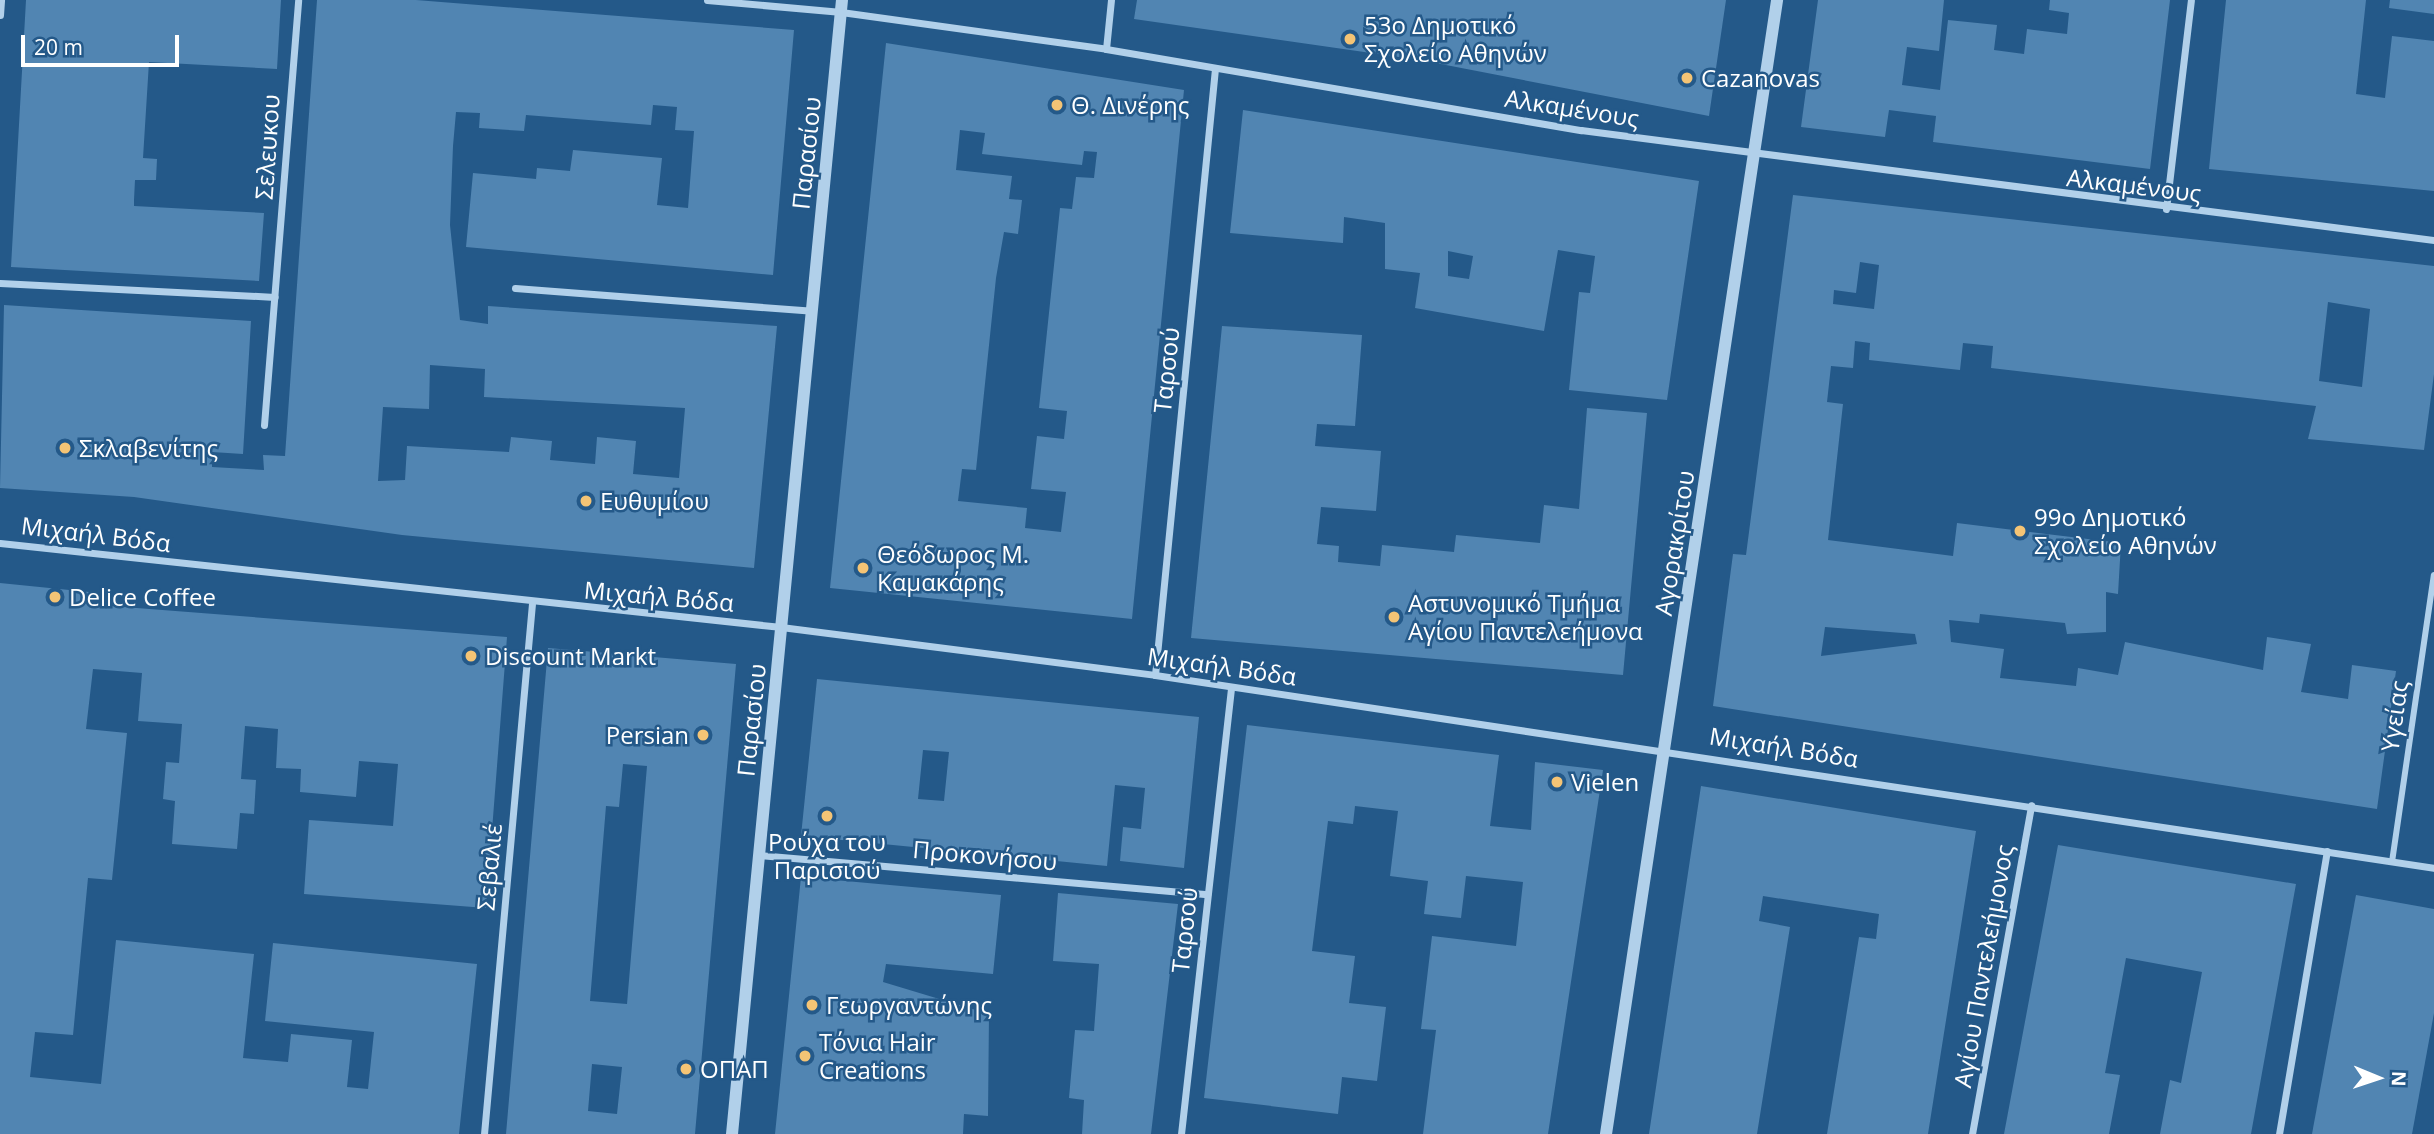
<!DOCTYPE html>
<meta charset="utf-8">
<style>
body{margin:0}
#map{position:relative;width:2434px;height:1134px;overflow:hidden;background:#245989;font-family:"Open Sans",sans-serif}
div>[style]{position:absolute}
.building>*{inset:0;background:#5185b2}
.pedestrian>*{height:6px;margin:-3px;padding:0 3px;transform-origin:3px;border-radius:3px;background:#b1d0ea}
.minor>*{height:7px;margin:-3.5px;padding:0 3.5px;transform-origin:3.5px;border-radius:3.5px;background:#b1d0ea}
.tertiary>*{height:12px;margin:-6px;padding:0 6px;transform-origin:6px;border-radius:6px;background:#b1d0ea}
.dots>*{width:19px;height:19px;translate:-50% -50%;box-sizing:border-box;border:4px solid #245989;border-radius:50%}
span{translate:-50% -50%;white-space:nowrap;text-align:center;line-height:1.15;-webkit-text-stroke:5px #245989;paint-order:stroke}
.poi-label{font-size:24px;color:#fff}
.left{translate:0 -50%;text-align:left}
.right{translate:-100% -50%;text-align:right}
.street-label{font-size:24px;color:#fff}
.north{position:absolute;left:2343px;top:1043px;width:70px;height:70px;-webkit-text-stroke:5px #245989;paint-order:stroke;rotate:92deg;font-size:19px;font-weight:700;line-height:28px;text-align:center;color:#fff}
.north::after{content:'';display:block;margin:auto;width:24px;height:32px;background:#fff;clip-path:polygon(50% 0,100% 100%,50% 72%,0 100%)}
.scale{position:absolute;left:21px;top:35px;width:158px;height:32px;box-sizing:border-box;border:4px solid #fff;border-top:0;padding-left:9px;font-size:21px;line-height:24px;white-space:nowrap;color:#fff;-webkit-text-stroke:5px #245989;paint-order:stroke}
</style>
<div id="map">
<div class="building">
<i style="clip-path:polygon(26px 0,281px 0,277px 69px,149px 62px,143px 158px,157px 159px,156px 180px,135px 180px,134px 200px,134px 206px,264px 213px,259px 281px,11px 267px)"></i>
<i style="clip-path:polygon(evenodd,317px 0,416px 0,794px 30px,773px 275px,466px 247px,473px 173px,536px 179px,537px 168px,570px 171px,573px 150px,662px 158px,657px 205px,688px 208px,694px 131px,675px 130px,677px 107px,653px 105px,651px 125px,526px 115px,524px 131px,479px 128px,480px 113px,456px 112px,453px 146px,450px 225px,460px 320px,488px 324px,488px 306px,777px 326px,754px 568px,402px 535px,134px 497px,0 488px,4px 305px,251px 321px,243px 454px,212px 452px,212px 467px,264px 470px,263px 455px,285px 456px,317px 0,430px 365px,485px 369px,484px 397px,685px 408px,679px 478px,633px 474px,636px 441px,597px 437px,595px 464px,550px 460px,552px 441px,511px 437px,509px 452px,407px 446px,405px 480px,378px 481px,383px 407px,429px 409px,430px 365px)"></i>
<i style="clip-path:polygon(1137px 0,1726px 0,1709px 116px,1420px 60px,1134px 19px)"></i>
<i style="clip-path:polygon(1818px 0,1944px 0,1939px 51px,1907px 47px,1902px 85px,1940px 90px,1948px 20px,1997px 25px,1994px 50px,2024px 54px,2027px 29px,2067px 34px,2069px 13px,2049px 10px,2050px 0,2170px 0,2150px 169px,1933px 142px,1936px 116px,1889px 110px,1885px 137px,1801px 127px)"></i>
<i style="clip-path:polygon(2226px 0,2366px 0,2356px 94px,2385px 98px,2392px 36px,2434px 41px,2434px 191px,2209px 169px)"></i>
<i style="clip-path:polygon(2390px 0,2434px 0,2434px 14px,2389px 8px)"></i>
<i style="clip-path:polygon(evenodd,886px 43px,1184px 90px,1132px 619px,830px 588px,886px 43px,960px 130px,985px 133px,982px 154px,1082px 165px,1084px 151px,1097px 152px,1094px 178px,1076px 177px,1072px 209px,1060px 208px,1039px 408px,1067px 411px,1064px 439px,1037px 436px,1031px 489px,1066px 492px,1061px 532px,1025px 528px,1027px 508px,958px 501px,962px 469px,976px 470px,996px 278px,1004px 232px,1018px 234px,1022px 200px,1009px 199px,1012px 176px,956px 170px,960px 130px)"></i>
<i style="clip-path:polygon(evenodd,1243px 110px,1699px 181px,1667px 400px,1569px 390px,1579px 292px,1590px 293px,1595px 256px,1558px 250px,1544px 331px,1415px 308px,1420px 273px,1385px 269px,1385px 223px,1344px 217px,1343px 243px,1230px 233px,1243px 110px,1448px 251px,1473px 256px,1469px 279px,1448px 276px,1448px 251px)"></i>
<i style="clip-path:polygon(evenodd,1793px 195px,2434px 266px,2434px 374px,2424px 450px,2308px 439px,2316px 406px,1991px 368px,1993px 346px,1963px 343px,1960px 370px,1869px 360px,1870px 343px,1855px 341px,1853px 368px,1831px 366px,1827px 402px,1843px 404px,1828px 540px,1953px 556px,1957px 523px,2121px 543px,2118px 594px,2106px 592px,2106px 632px,2067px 634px,2065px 623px,1980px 614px,1979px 623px,1949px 620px,1951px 642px,2004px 649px,2000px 678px,2076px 686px,2078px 668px,2118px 675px,2125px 642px,2263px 670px,2267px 637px,2311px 644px,2301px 692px,2348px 699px,2352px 665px,2396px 671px,2377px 809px,1713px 706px,1733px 554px,1746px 555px,1793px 195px,1860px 262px,1879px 265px,1874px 309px,1833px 304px,1834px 290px,1856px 293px,1860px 262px,1793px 195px,2328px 302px,2370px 309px,2362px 387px,2319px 381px,2328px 302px,1793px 195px,1825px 627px,1915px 634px,1917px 644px,1821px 656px,1825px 627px)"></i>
<i style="clip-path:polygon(1222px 326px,1362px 335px,1355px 426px,1317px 424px,1315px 446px,1381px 451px,1376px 511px,1321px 507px,1317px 544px,1339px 546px,1338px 562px,1380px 566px,1382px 545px,1454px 552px,1456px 535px,1540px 543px,1544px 505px,1579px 509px,1587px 408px,1647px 413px,1623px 675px,1191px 638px)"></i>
<i style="clip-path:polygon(0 583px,99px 593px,98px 605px,507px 637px,486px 908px,304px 894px,309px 820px,393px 826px,398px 764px,359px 761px,356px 797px,300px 792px,301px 769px,276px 768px,278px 729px,245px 726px,241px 779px,256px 780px,254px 814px,240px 813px,237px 849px,172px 844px,175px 801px,163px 799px,166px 762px,179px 763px,182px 724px,138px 721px,142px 673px,93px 669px,86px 729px,127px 733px,112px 880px,88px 878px,73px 1035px,35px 1032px,30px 1077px,101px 1084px,116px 940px,254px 954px,243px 1058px,288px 1062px,291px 1034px,352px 1040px,347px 1087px,368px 1089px,374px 1032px,265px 1021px,273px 943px,477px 964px,459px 1134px,0 1134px)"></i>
<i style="clip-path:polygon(evenodd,548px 648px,736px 664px,695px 1134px,506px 1134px,548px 648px,623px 764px,647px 766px,627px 1004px,590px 1001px,606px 806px,619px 807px,623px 764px,548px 648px,592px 1064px,622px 1067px,617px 1114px,588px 1111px,592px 1064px)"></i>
<i style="clip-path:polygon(evenodd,817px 679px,1199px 717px,1184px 868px,1120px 861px,1123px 827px,1141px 829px,1145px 788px,1115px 785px,1107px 866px,801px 836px,817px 679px,923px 750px,949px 752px,944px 801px,918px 799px,923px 750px)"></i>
<i style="clip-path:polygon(1247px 725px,1499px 755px,1490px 826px,1531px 830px,1535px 762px,1603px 770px,1548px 1134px,1423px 1134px,1436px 1030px,1421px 1029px,1432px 936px,1516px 946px,1523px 882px,1466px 876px,1461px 918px,1424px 914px,1428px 881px,1390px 876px,1398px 811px,1355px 806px,1353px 824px,1328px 821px,1312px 951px,1355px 956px,1349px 1003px,1386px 1007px,1377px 1081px,1342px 1077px,1338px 1114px,1204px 1098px)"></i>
<i style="clip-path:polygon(1701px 786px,1976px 831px,1928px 1134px,1827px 1134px,1859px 937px,1876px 939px,1879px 914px,1763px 896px,1759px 921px,1790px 927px,1757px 1134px,1649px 1134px)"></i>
<i style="clip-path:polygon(2058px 845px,2296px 884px,2251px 1134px,2160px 1134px,2170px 1080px,2181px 1083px,2202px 972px,2126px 958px,2105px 1073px,2120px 1075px,2109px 1134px,2004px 1134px)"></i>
<i style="clip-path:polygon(801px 877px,1001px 895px,993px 974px,886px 964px,883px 982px,989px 1014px,988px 1116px,964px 1114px,963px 1134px,775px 1134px)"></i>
<i style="clip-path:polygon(1058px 893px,1178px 904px,1151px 1134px,1082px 1134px,1084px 1100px,1069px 1098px,1075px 1030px,1094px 1031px,1099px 964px,1053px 961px)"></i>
<i style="clip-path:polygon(2356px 895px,2434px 909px,2434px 1013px,2412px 1134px,2312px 1134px)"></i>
</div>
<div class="pedestrian">
<i style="left:2392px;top:862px;width:290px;rotate:-81.7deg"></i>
</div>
<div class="minor">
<i style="left:707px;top:0;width:135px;rotate:5.1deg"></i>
<i style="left:841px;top:12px;width:268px;rotate:7.9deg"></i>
<i style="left:1106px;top:49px;width:482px;rotate:9.7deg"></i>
<i style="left:1581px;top:130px;width:860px;rotate:7.35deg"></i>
<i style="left:0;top:15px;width:15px;rotate:-86deg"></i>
<i style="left:1106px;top:49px;width:49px;rotate:-84.2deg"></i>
<i style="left:2166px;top:209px;width:210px;rotate:-83.2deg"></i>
<i style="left:0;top:283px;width:275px;rotate:2.9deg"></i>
<i style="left:515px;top:288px;width:298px;rotate:4.4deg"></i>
<i style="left:264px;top:425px;width:426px;rotate:-85.4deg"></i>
<i style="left:0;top:543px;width:786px;rotate:6.14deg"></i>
<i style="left:781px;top:627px;width:377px;rotate:7.3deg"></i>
<i style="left:1155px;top:675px;width:1293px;rotate:8.58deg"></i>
<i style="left:1155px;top:675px;width:610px;rotate:-84.35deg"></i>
<i style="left:759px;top:855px;width:450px;rotate:5deg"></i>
<i style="left:484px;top:1134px;width:532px;rotate:-84.83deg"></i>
<i style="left:1181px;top:1134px;width:449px;rotate:-83.6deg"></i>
<i style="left:1972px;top:1134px;width:334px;rotate:-79.8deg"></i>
<i style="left:2279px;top:1134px;width:287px;rotate:-80.4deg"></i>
</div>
<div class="tertiary">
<i style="left:732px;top:1134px;width:1139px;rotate:-84.46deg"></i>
<i style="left:1606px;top:1134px;width:1147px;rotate:-81.42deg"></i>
</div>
<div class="dots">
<i style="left:1350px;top:39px;background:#f4c475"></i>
<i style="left:1687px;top:78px;background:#f4c475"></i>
<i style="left:1057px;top:105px;background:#f4c475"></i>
<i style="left:65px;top:448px;background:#f4c475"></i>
<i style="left:586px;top:501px;background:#f4c475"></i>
<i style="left:2020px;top:531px;background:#f4c475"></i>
<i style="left:863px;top:568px;background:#f4c475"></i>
<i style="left:55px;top:597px;background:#f4c475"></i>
<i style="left:1394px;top:617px;background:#f4c475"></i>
<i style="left:471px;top:656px;background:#f4c475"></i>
<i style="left:703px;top:735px;background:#f4c475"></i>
<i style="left:1557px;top:782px;background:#f4c475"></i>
<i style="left:827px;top:816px;background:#f4c475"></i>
<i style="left:812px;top:1005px;background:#f4c475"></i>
<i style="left:805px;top:1056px;background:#f4c475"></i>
<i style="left:686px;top:1069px;background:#f4c475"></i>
</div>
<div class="poi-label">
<span class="left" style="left:1364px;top:39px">53ο Δημοτικό<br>Σχολείο Αθηνών</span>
<span class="left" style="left:1701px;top:78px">Cazanovas</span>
<span class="left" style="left:1071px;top:105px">Θ. Δινέρης</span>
<span class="left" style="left:79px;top:448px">Σκλαβενίτης</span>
<span class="left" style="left:600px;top:501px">Ευθυμίου</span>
<span class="left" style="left:2034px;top:531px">99ο Δημοτικό<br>Σχολείο Αθηνών</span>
<span class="left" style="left:877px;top:568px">Θεόδωρος Μ.<br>Καμακάρης</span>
<span class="left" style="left:69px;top:597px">Delice Coffee</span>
<span class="left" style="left:1408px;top:617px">Αστυνομικό Τμήμα<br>Αγίου Παντελεήμονα</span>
<span class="left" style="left:485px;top:656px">Discount Markt</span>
<span class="right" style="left:689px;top:735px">Persian</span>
<span class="left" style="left:1571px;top:782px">Vielen</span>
<span style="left:827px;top:856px">Ρούχα του<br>Παρισιού</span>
<span class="left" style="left:826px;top:1005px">Γεωργαντώνης</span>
<span class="left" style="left:819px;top:1056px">Τόνια Hair<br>Creations</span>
<span class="left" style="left:700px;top:1069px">ΟΠΑΠ</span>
</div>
<div class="street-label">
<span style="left:1572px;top:108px;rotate:9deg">Αλκαμένους</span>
<span style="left:267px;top:147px;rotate:-86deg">Σελευκου</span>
<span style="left:806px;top:153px;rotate:-84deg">Παρασίου</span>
<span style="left:2134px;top:185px;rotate:7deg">Αλκαμένους</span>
<span style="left:1166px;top:370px;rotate:-84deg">Ταρσού</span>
<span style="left:96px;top:534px;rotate:7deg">Μιχαήλ Βόδα</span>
<span style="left:1674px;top:543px;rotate:-81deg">Αγορακρίτου</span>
<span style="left:659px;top:596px;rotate:5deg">Μιχαήλ Βόδα</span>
<span style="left:1222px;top:666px;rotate:8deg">Μιχαήλ Βόδα</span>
<span style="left:2394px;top:716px;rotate:-82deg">Υγείας</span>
<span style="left:751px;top:720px;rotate:-84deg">Παρασίου</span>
<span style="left:1784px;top:747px;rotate:9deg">Μιχαήλ Βόδα</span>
<span style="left:985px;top:855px;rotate:5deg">Προκονήσου</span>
<span style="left:489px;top:867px;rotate:-85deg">Σεβαλιέ</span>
<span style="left:1184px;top:930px;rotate:-84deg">Ταρσού</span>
<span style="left:1983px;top:966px;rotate:-80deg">Αγίου Παντελεήμονος</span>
</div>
<div class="north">N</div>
<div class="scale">20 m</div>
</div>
